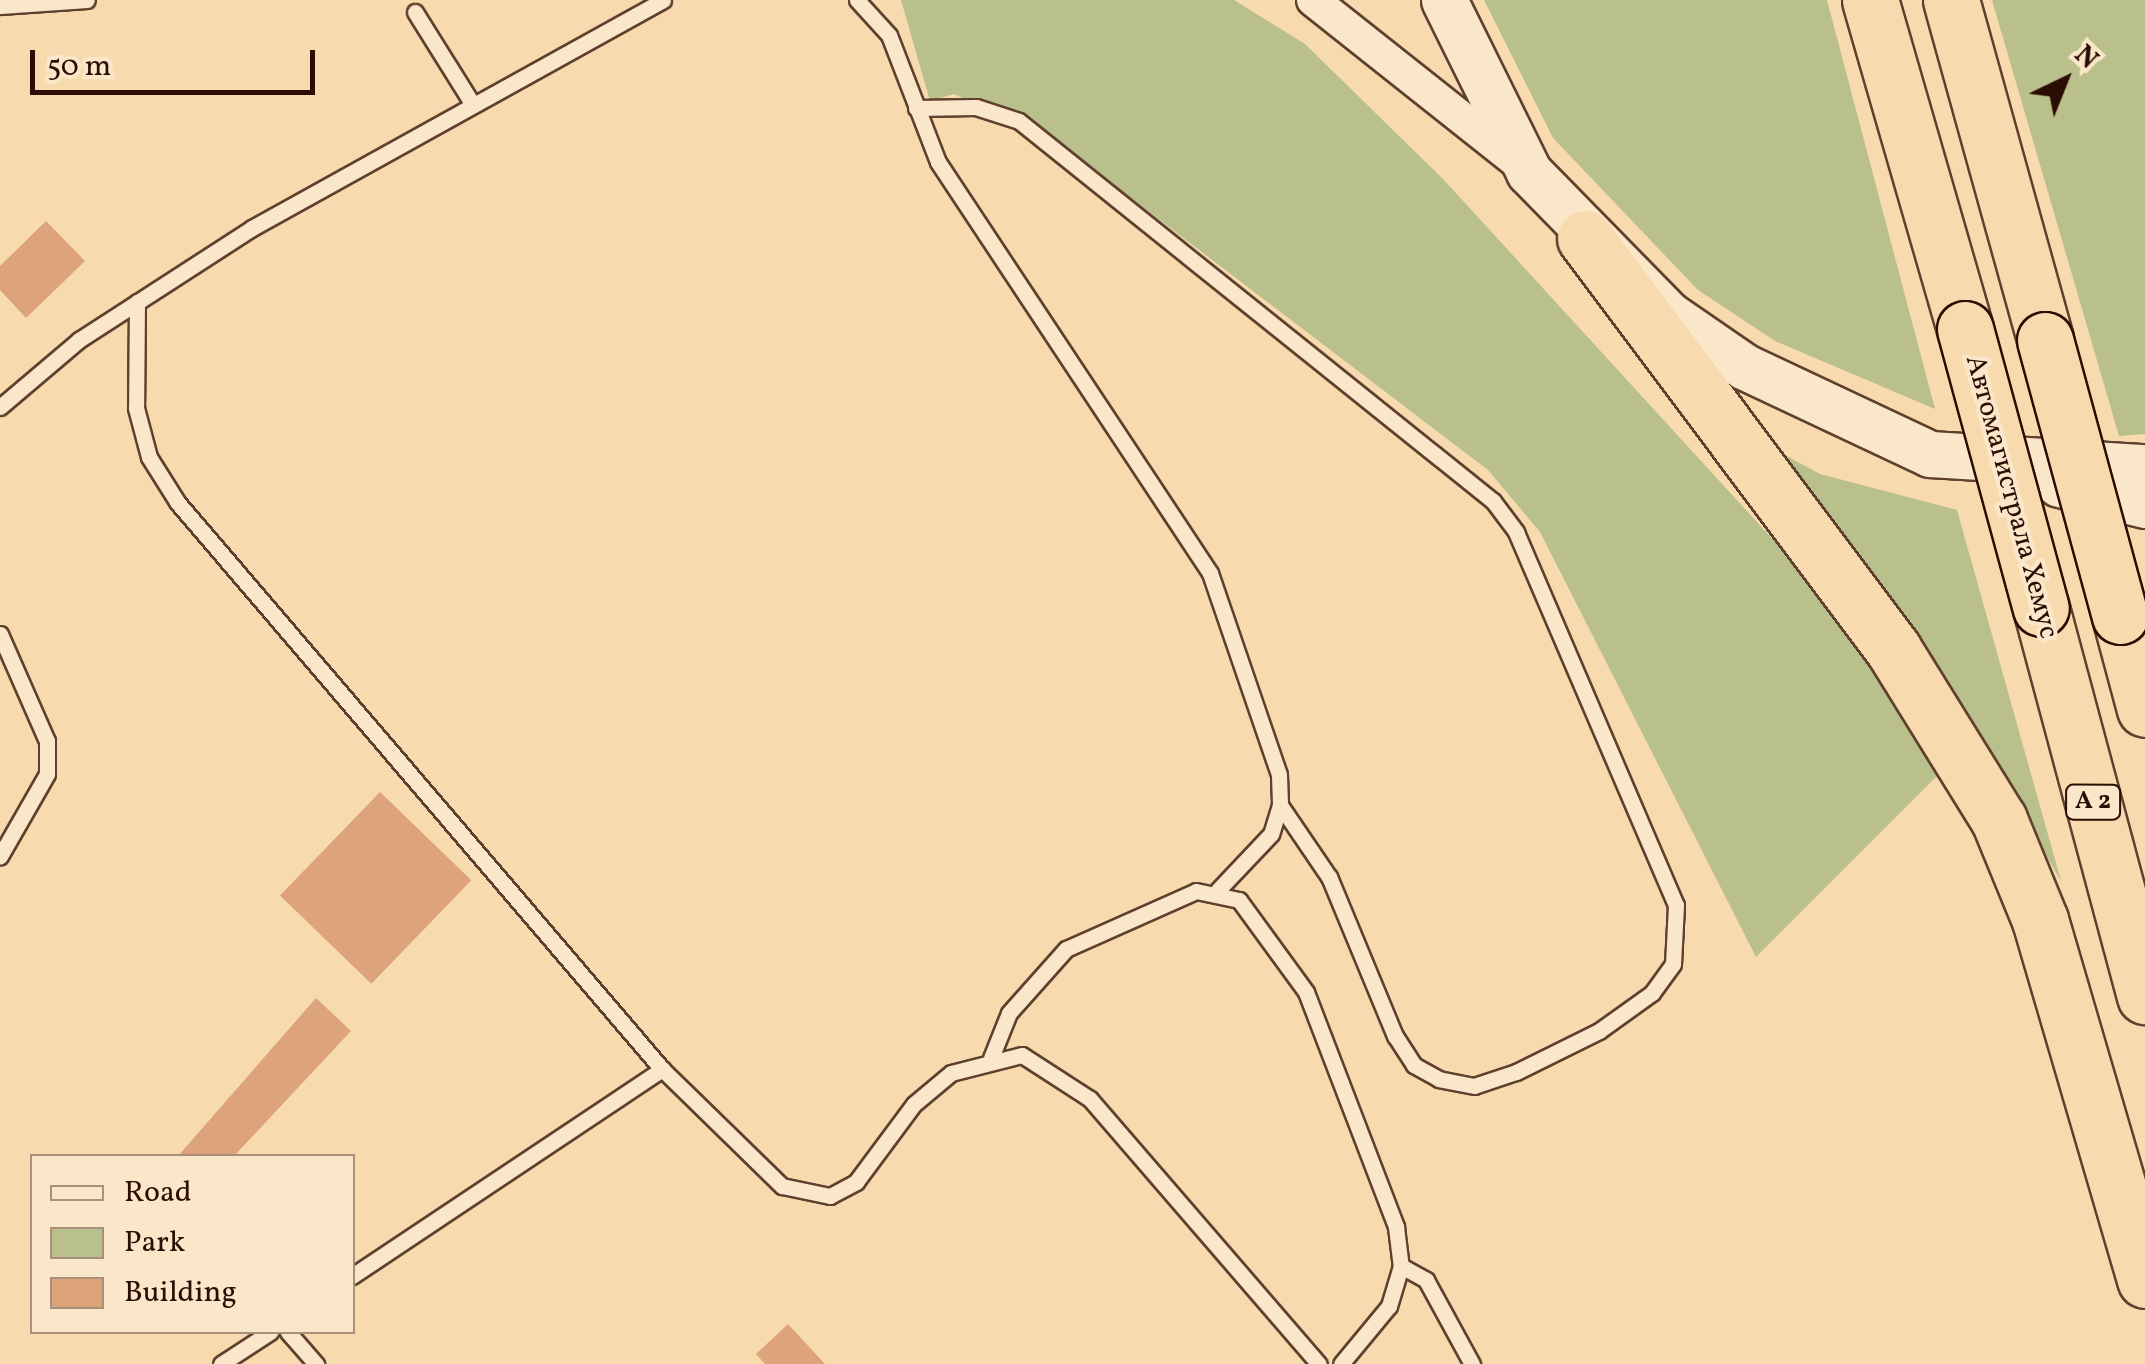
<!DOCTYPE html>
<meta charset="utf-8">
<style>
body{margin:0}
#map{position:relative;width:2145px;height:1364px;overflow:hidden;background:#f7daad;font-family:Vollkorn,serif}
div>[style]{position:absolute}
.green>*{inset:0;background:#bac08c}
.building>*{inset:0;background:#dda47b;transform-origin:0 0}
.roads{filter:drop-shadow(2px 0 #5f402e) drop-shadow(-2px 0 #5f402e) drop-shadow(0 2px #5f402e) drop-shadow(0 -2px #5f402e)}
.lane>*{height:15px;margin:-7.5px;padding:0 7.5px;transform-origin:7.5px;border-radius:7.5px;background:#fae7ca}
.street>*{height:32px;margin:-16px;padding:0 16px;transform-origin:16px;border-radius:16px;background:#fae7ca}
.secondary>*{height:45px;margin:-22.5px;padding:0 22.5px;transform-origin:22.5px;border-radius:22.5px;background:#fae7ca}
.highway>*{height:55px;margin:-27.5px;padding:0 27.5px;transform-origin:27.5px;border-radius:27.5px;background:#f7daad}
.bridges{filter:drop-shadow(2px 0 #2c0d03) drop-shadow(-2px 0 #2c0d03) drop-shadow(0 2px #2c0d03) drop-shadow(0 -2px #2c0d03)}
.highway-bridge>*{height:55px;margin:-27.5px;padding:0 27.5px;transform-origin:27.5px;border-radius:27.5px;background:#f7daad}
span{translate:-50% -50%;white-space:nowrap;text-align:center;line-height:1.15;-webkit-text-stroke:8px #fae7ca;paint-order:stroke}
.shield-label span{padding:2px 8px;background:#fae7ca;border:2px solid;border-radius:8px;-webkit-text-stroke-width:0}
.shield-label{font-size:25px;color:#2c0d03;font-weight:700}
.street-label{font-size:28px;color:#2c0d03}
.legend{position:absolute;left:30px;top:1154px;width:325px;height:180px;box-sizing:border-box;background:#fae7ca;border:2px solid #a8907a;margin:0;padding:12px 18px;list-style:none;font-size:30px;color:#2c0d03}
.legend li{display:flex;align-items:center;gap:20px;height:50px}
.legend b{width:50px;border:2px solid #a8907a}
.north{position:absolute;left:2015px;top:30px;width:100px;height:100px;-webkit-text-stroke:8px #fae7ca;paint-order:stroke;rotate:43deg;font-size:28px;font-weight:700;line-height:40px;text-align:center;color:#2c0d03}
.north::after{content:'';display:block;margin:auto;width:35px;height:45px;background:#2c0d03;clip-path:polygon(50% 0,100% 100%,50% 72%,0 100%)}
.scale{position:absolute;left:30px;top:50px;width:285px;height:45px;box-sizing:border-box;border:5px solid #2c0d03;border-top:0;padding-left:12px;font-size:30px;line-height:35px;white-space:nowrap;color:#2c0d03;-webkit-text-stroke:8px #fae7ca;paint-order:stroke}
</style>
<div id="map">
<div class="green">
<i style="clip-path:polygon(901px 0,1234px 0,1305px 44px,1443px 179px,1832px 604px,1949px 764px,1756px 957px,1540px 532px,1488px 470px,1052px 138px,954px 94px,930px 101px)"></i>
<i style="clip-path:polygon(1484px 0,1827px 0,1935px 409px,1775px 341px,1698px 290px,1553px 138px)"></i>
<i style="clip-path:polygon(1992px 0,2145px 0,2145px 434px,2119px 436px)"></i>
<i style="clip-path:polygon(1750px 436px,1820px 474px,1957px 510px,2061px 881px,1928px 652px)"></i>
</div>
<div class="building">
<i style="clip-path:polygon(46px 221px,85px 261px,26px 318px,0 290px,0 266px)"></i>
<i style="left:380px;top:792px;width:127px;height:144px;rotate:44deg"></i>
<i style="clip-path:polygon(316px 998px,351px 1031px,234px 1156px,178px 1156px)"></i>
<i style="clip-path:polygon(788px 1324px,825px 1364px,765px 1364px,756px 1354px)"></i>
</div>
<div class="roads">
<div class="lane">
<i style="left:857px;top:0;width:47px;rotate:47.6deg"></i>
<i style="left:889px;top:35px;width:136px;rotate:68.9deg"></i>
<i style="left:938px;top:162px;width:493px;rotate:56.5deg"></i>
<i style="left:1210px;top:573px;width:213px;rotate:71.1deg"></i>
<i style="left:1279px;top:775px;width:30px;rotate:88deg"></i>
<i style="left:1280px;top:805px;width:30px;rotate:107deg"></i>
<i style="left:1271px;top:834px;width:77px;rotate:133.4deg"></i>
<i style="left:0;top:6px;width:87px;rotate:-3.9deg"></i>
<i style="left:415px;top:12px;width:104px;rotate:58deg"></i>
<i style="left:916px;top:108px;width:60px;rotate:-1deg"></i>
<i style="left:976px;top:107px;width:45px;rotate:18deg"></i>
<i style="left:1019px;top:121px;width:608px;rotate:38.72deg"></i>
<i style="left:1493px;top:501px;width:39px;rotate:53deg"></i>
<i style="left:1516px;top:532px;width:406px;rotate:66.8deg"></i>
<i style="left:1676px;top:905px;width:59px;rotate:92.9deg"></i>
<i style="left:1673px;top:964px;width:36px;rotate:126deg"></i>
<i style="left:1652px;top:993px;width:65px;rotate:144.4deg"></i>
<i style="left:1599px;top:1031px;width:93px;rotate:153.7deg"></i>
<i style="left:1516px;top:1072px;width:44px;rotate:161.6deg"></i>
<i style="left:1474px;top:1086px;width:36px;rotate:-169deg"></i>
<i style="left:1439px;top:1079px;width:29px;rotate:-151deg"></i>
<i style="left:1414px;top:1065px;width:35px;rotate:-123deg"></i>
<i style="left:1395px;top:1036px;width:172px;rotate:-112.5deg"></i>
<i style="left:1329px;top:877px;width:87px;rotate:-124.2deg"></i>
<i style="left:137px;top:302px;width:106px;rotate:90.5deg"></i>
<i style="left:136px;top:408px;width:51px;rotate:75.1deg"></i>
<i style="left:149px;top:457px;width:54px;rotate:57.8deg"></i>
<i style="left:178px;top:503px;width:745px;rotate:49.47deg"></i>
<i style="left:662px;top:1069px;width:168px;rotate:44.3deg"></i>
<i style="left:782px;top:1186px;width:49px;rotate:11.8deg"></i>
<i style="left:830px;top:1196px;width:30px;rotate:-28deg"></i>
<i style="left:856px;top:1182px;width:97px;rotate:-53.4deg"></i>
<i style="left:914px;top:1104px;width:48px;rotate:-40deg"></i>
<i style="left:951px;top:1073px;width:73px;rotate:-14.2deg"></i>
<i style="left:1022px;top:1055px;width:81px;rotate:32.9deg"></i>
<i style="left:1090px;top:1099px;width:350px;rotate:49.2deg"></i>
<i style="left:0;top:407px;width:104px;rotate:-40.3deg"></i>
<i style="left:79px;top:340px;width:206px;rotate:-32.9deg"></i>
<i style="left:252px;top:228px;width:470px;rotate:-29deg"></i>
<i style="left:0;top:634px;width:117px;rotate:66.3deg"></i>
<i style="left:47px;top:741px;width:33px;rotate:90deg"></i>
<i style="left:47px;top:774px;width:95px;rotate:119.8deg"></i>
<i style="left:991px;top:1058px;width:48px;rotate:-68.2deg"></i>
<i style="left:1009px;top:1013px;width:86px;rotate:-48.3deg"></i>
<i style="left:1066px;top:949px;width:142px;rotate:-24deg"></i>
<i style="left:1196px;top:891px;width:44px;rotate:11.8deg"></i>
<i style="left:1239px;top:900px;width:114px;rotate:53.9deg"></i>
<i style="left:1306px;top:992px;width:252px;rotate:69deg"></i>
<i style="left:1396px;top:1227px;width:39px;rotate:83deg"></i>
<i style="left:1401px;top:1266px;width:42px;rotate:106.7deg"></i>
<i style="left:1389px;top:1306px;width:75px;rotate:129.6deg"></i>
<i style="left:1401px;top:1266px;width:29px;rotate:29deg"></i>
<i style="left:1426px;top:1280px;width:96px;rotate:61.3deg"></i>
<i style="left:352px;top:1276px;width:373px;rotate:-33.7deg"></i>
<i style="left:288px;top:1332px;width:43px;rotate:48.8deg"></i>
<i style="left:221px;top:1364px;width:59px;rotate:-33.1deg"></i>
</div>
<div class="street">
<i style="left:1313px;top:0;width:265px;rotate:38.4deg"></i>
</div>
<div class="secondary">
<i style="left:1444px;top:0;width:192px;rotate:63.7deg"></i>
<i style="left:1529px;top:172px;width:199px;rotate:45.6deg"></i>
<i style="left:1668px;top:314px;width:93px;rotate:34.5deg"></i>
<i style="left:1745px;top:367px;width:204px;rotate:25.2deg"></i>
<i style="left:1930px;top:454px;width:215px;rotate:3.5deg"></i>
<i style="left:2059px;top:484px;width:89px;rotate:13.7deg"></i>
</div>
<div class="highway">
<i style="left:1870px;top:0;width:342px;rotate:73.9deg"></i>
<i style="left:1951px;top:0;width:353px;rotate:74.5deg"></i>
<i style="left:1585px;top:238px;width:514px;rotate:53.15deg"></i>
<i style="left:1893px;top:649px;width:201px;rotate:58.2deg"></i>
<i style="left:1999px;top:820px;width:108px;rotate:67.7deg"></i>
<i style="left:2040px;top:920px;width:375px;rotate:73.7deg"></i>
<i style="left:2041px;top:608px;width:402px;rotate:75deg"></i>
<i style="left:2120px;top:616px;width:96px;rotate:75deg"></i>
</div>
</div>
<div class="bridges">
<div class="highway-bridge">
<i style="left:1965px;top:329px;width:289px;rotate:74.8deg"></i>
<i style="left:2045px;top:340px;width:286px;rotate:74.8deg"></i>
</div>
</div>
<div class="shield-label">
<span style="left:2093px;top:802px">A 2</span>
</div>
<div class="street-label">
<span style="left:2011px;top:497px;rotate:75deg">Автомагистрала Хемус</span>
</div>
<ul class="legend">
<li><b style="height:12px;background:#fae7ca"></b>Road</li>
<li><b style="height:28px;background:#bac08c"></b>Park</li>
<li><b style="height:28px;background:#dda47b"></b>Building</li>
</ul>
<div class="north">N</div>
<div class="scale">50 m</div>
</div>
